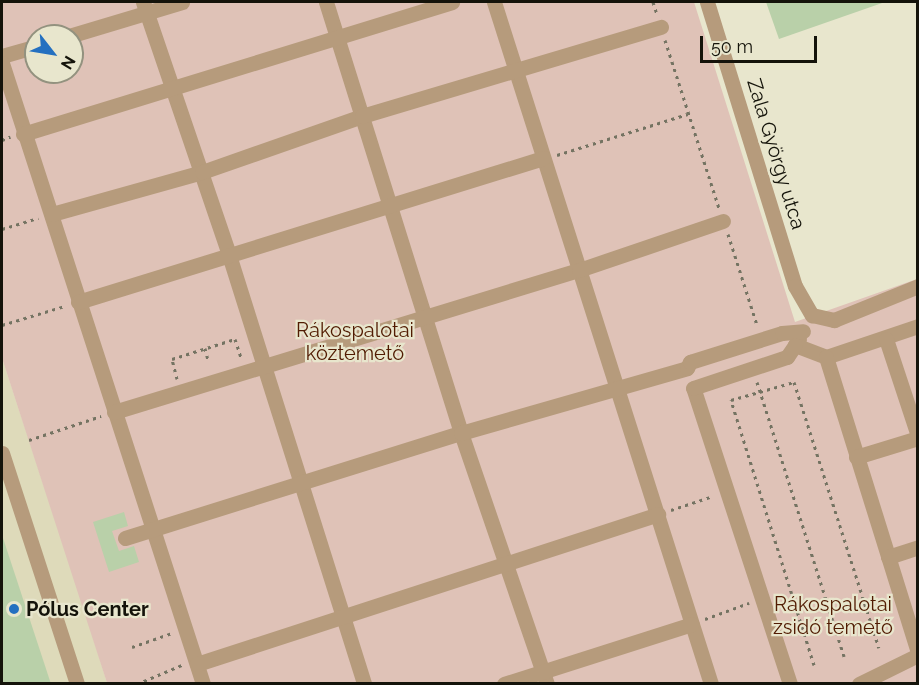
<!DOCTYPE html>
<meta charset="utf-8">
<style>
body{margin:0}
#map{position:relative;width:919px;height:685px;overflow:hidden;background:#e8e6cd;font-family:Raleway,sans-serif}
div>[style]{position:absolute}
.built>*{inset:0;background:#dedaba}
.green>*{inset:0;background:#dfc2b7}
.building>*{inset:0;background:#b9d0a9}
.path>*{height:3px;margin-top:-1.5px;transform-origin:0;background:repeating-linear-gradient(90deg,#747362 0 3px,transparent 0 7.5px)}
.minor>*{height:15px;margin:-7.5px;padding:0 7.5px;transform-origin:7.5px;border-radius:7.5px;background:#b69b7c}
.dots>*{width:16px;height:16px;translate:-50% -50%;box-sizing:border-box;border:3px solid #e8e6cd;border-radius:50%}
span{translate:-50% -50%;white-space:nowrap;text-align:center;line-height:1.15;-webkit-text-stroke:4.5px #e8e6cd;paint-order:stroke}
.street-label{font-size:20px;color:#14130a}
.park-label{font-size:20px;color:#511b02}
.poi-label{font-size:20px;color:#14130a;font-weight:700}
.left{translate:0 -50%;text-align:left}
.frame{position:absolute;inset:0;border:3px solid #14130a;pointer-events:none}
.north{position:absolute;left:24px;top:24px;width:60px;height:60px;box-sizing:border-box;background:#e8e6cd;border:2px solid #93927f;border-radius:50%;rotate:121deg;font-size:16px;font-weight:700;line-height:24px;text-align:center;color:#14130a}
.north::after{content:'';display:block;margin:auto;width:21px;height:27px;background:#2470c0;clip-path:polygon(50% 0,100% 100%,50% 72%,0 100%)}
.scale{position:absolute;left:700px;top:36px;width:117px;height:27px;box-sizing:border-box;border:3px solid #14130a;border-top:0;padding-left:8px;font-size:18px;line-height:21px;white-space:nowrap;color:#14130a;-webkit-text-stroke:4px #e8e6cd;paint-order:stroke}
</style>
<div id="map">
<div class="built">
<i style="clip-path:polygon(2px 358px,87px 618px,107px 683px,2px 683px)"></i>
</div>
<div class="green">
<i style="clip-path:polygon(evenodd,2px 2px,694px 2px,795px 322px,917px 279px,917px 683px,107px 683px,2px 358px,2px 2px,36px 36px,72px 36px,72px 72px,36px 72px,36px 36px)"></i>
</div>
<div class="building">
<i style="clip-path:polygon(766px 2px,885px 2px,779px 39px)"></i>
<i style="clip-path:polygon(124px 512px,128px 526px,112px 531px,119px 551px,134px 546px,139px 562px,109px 572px,93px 522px)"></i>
<i style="clip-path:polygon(2px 535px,51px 684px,2px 684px)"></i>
</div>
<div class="path">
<i style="left:653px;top:2px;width:13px;rotate:72deg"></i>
<i style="left:665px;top:40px;width:176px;rotate:72.2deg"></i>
<i style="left:2px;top:140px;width:9px;rotate:-21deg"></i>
<i style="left:557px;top:155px;width:137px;rotate:-17.4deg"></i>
<i style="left:2px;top:229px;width:38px;rotate:-17deg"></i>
<i style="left:728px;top:234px;width:96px;rotate:72.3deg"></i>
<i style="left:2px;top:325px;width:66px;rotate:-16.8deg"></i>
<i style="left:205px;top:348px;width:12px;rotate:76deg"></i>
<i style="left:177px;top:379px;width:21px;rotate:-104deg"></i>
<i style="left:172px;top:359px;width:66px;rotate:-17.6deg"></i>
<i style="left:235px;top:339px;width:20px;rotate:72deg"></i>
<i style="left:757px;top:382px;width:288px;rotate:72.4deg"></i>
<i style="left:29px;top:440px;width:76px;rotate:-18.4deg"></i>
<i style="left:671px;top:510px;width:44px;rotate:-18.4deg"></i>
<i style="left:705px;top:619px;width:47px;rotate:-20deg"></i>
<i style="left:132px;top:647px;width:42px;rotate:-19.3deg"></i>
<i style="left:814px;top:665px;width:278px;rotate:-107.4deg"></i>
<i style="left:731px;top:400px;width:66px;rotate:-15.9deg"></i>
<i style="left:794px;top:382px;width:279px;rotate:72.3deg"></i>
<i style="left:137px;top:684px;width:49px;rotate:-22.9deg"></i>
</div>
<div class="minor">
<i style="left:143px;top:2px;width:267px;rotate:71.2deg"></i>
<i style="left:229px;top:255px;width:450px;rotate:72.5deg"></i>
<i style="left:326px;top:2px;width:452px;rotate:72.6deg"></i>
<i style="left:461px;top:433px;width:265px;rotate:71.1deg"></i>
<i style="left:494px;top:2px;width:716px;rotate:72.35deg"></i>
<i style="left:707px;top:2px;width:297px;rotate:72.8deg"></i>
<i style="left:795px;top:286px;width:34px;rotate:60deg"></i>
<i style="left:69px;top:36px;width:118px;rotate:-16.7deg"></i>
<i style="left:2px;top:56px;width:35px;rotate:-16deg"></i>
<i style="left:2px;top:63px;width:653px;rotate:72.06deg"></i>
<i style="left:23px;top:134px;width:449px;rotate:-17.1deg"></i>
<i style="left:52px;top:214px;width:156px;rotate:-15.6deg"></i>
<i style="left:202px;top:172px;width:170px;rotate:-19.3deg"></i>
<i style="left:362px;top:116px;width:312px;rotate:-16.6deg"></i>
<i style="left:78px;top:302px;width:487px;rotate:-17.2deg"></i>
<i style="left:812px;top:315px;width:23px;rotate:13deg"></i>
<i style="left:834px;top:320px;width:91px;rotate:-22deg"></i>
<i style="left:799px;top:339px;width:7px;rotate:124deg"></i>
<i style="left:795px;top:345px;width:33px;rotate:21deg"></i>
<i style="left:826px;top:357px;width:97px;rotate:-18.6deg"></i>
<i style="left:886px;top:339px;width:102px;rotate:71.7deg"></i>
<i style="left:826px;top:357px;width:310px;rotate:72.7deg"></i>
<i style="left:114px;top:412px;width:486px;rotate:-17deg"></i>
<i style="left:579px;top:270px;width:152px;rotate:-18.8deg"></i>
<i style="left:2px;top:453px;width:243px;rotate:72deg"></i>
<i style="left:856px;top:457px;width:65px;rotate:-17deg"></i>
<i style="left:125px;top:538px;width:352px;rotate:-17.4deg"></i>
<i style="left:461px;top:433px;width:235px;rotate:-16deg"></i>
<i style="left:687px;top:368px;width:7px;rotate:-63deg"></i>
<i style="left:690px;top:362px;width:96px;rotate:-17.5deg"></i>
<i style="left:782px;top:333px;width:21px;rotate:-5deg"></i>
<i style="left:888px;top:557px;width:32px;rotate:-18deg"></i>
<i style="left:197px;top:664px;width:485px;rotate:-18deg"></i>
<i style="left:504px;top:684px;width:197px;rotate:-17.7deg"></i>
<i style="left:790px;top:684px;width:311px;rotate:-108.1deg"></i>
<i style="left:693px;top:388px;width:99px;rotate:-18.3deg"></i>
<i style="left:787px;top:357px;width:14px;rotate:-56deg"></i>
<i style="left:859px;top:684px;width:66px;rotate:-26.2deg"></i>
</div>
<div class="dots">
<i style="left:14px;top:609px;background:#2470c0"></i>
</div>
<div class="street-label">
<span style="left:776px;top:154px;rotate:73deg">Zala György utca</span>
</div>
<div class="park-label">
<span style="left:355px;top:342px">Rákospalotai<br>köztemető</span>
<span style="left:833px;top:616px">Rákospalotai<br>zsidó temető</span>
</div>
<div class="poi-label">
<span class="left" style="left:26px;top:609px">Pólus Center</span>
</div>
<div class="frame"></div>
<div class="north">N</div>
<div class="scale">50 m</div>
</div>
